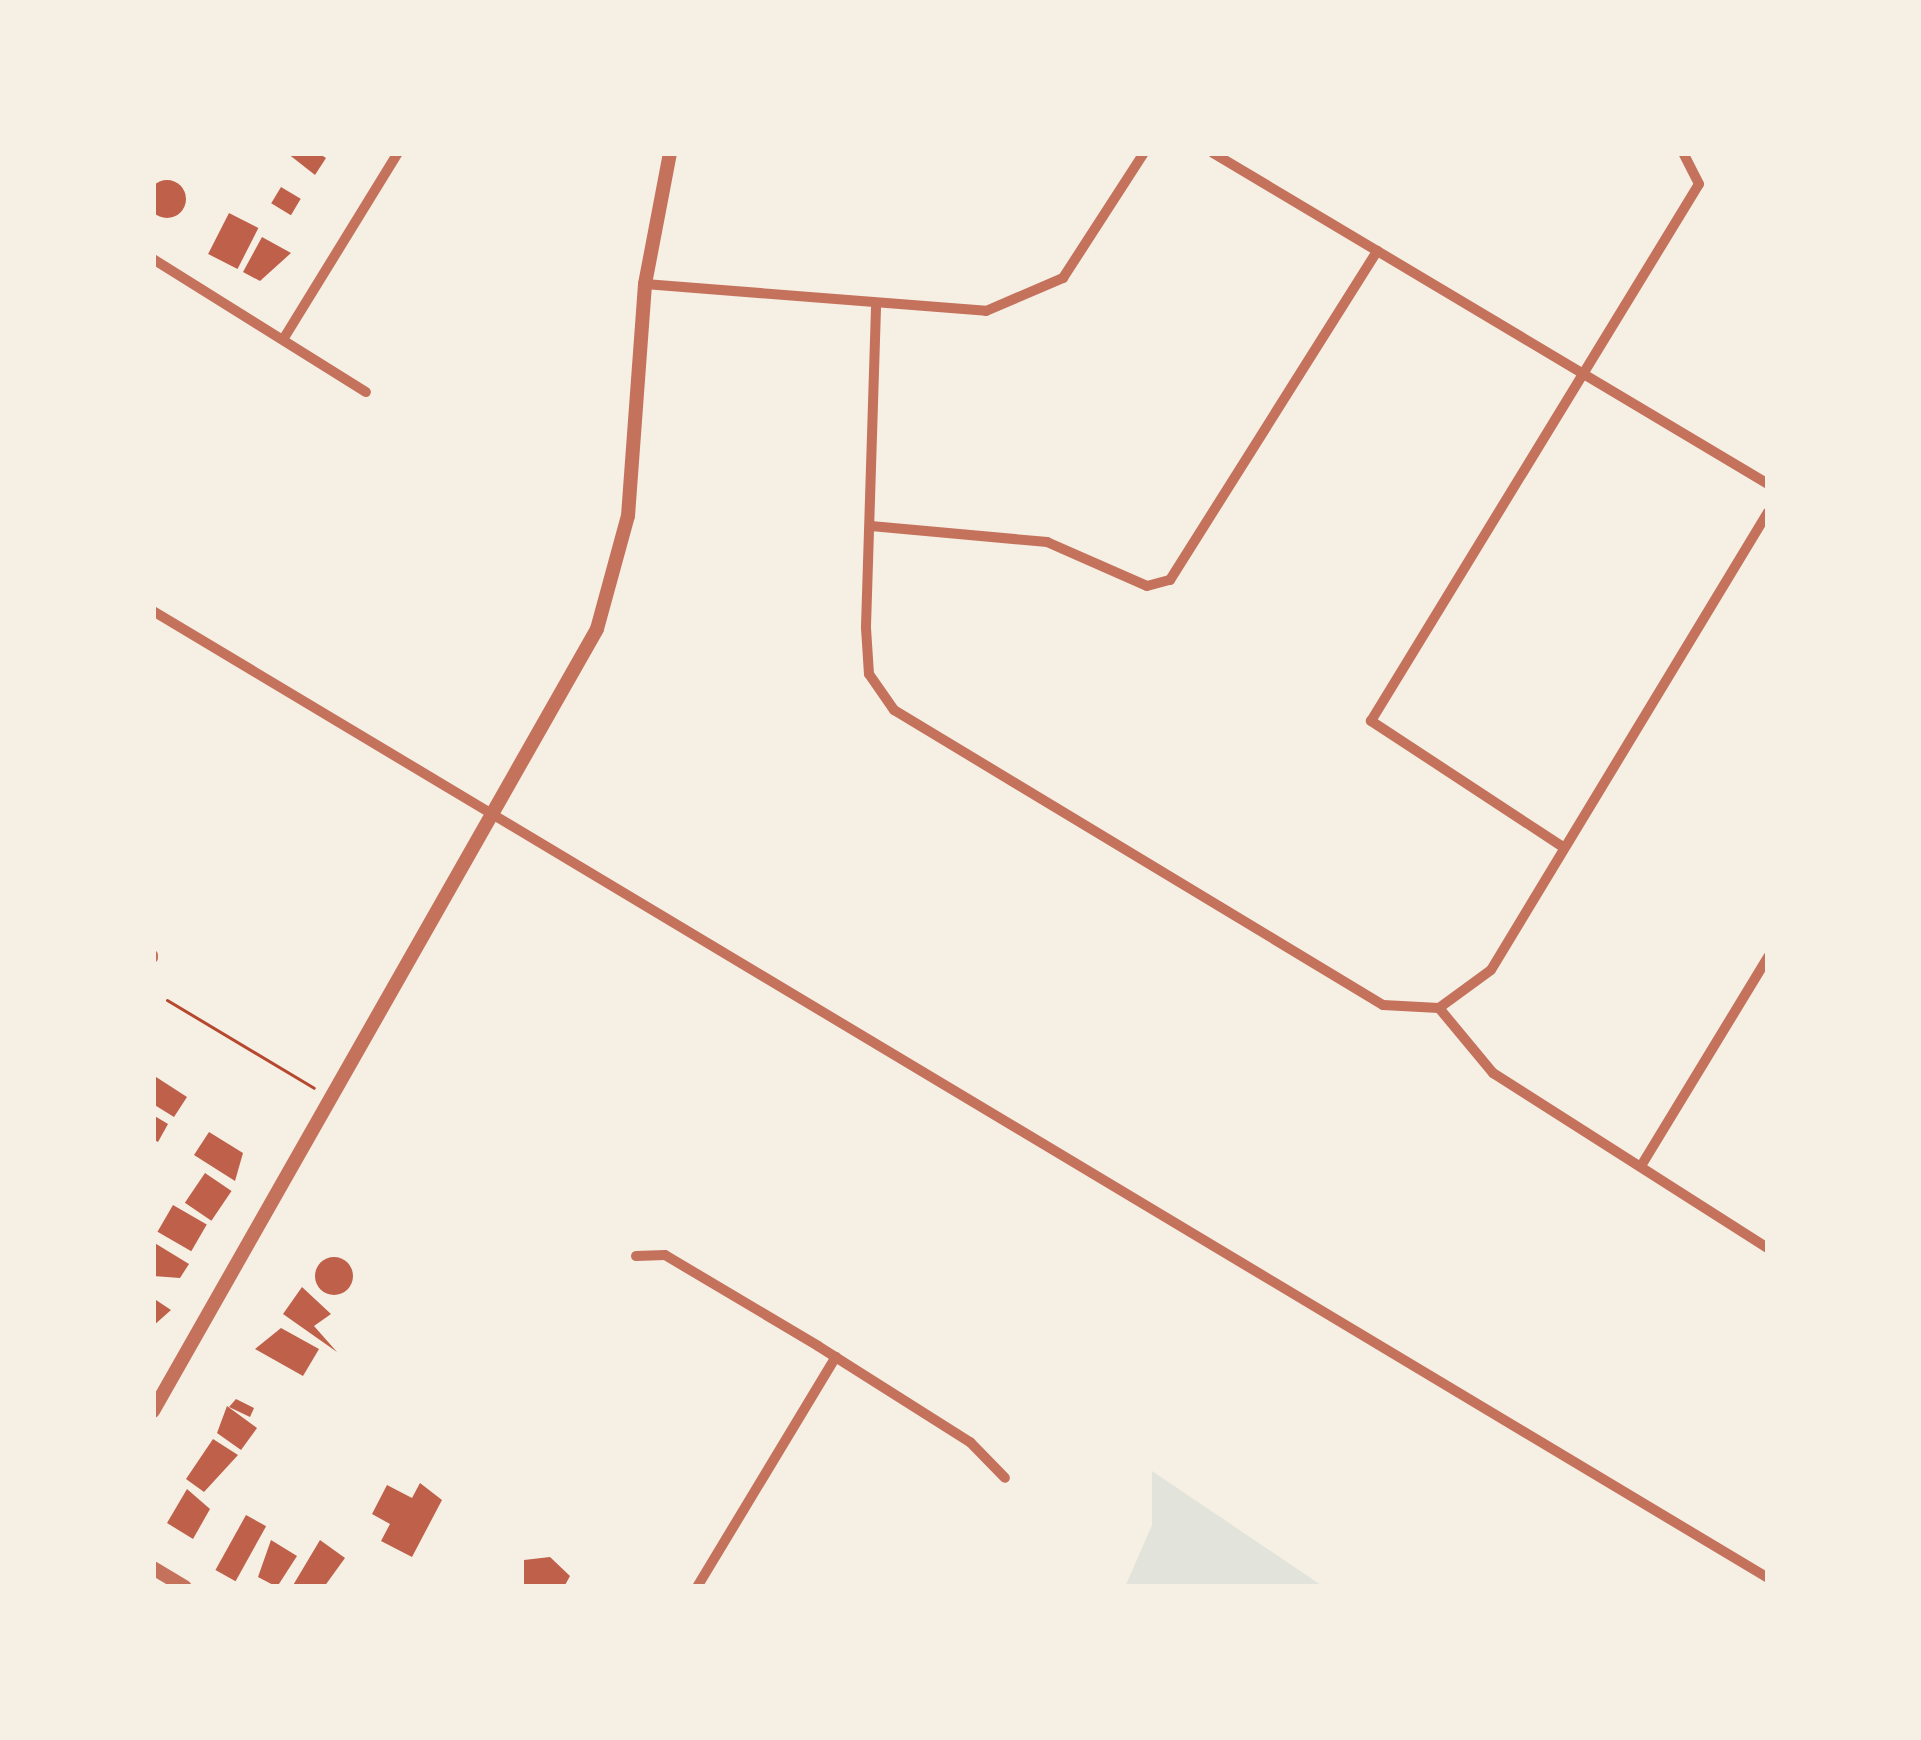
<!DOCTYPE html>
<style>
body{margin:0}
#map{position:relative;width:1921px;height:1740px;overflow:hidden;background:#f6efe4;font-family:Karla,sans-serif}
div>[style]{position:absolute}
.green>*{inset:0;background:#e2e4dc}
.building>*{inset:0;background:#bf614a;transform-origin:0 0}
.round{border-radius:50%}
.path>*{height:3px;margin:-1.5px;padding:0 1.5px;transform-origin:1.5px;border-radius:1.5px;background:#b5482f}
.minor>*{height:10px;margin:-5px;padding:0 5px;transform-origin:5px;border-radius:5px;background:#c5725c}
.tertiary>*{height:14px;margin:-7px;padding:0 7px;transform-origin:7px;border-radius:7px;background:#c5725c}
span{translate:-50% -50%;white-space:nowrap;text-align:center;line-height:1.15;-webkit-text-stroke:10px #f6efe4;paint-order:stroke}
.frame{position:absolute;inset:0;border:156px solid #f6efe4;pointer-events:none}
</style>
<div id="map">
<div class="green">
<i style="clip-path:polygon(1152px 1471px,1324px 1587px,1125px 1587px,1152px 1525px)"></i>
</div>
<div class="building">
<i style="clip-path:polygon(287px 153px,318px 153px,326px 158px,315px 175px)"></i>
<i class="round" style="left:148px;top:180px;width:38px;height:38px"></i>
<i style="left:281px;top:187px;width:23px;height:19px;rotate:31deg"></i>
<i style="left:229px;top:213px;width:33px;height:46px;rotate:27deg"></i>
<i style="clip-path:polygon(262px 237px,291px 253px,260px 281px,243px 272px)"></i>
<i style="clip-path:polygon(153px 1075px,187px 1097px,174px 1117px,153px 1104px)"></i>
<i style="clip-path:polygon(153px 1115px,168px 1124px,158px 1142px,153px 1139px)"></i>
<i style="clip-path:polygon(209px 1132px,243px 1153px,235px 1181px,194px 1155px)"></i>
<i style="left:205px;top:1173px;width:32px;height:36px;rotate:34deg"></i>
<i style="left:173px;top:1205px;width:39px;height:31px;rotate:30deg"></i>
<i style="clip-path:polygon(153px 1242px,189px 1264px,180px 1278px,153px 1276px)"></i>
<i class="round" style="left:315px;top:1257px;width:38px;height:38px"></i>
<i style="clip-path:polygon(302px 1287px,331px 1314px,314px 1326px,337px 1352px,283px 1314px)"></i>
<i style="clip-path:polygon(153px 1298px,171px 1310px,153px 1326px)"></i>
<i style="clip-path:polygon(281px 1328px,319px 1349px,303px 1376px,255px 1349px)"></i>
<i style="clip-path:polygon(236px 1399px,254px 1408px,250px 1417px,229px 1407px)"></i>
<i style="clip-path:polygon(227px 1406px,257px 1428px,241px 1450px,217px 1433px)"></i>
<i style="clip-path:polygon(213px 1439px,238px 1455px,204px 1492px,186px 1479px)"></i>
<i style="clip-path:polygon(420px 1483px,442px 1500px,412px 1557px,381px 1541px,390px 1524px,372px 1514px,387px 1485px,412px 1498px)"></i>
<i style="clip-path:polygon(187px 1489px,210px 1509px,193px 1539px,167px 1523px)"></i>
<i style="left:246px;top:1515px;width:23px;height:63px;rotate:29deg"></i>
<i style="clip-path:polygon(271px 1540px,297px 1556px,277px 1587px,258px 1577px)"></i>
<i style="clip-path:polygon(320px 1540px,345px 1558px,324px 1587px,292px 1587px)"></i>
<i style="clip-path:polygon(550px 1557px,570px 1576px,564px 1587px,524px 1587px,524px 1560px)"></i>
</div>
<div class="path">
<i style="left:167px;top:1000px;width:171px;rotate:30.9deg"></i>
</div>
<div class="minor">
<i style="left:1213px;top:153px;width:646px;rotate:30.81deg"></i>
<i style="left:153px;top:259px;width:251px;rotate:32deg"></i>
<i style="left:645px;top:284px;width:342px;rotate:4.5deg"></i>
<i style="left:986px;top:311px;width:84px;rotate:-23.2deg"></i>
<i style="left:1063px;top:278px;width:149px;rotate:-57.1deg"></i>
<i style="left:876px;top:308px;width:320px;rotate:91.8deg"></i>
<i style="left:866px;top:628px;width:46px;rotate:86.3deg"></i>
<i style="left:869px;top:674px;width:44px;rotate:55.2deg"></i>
<i style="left:894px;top:710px;width:571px;rotate:31.1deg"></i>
<i style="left:1383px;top:1005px;width:56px;rotate:3.1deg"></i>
<i style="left:1439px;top:1008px;width:64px;rotate:-36.2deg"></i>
<i style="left:1491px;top:970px;width:535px;rotate:-58.83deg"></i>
<i style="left:284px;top:338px;width:217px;rotate:-58.4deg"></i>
<i style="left:871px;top:526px;width:177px;rotate:5.2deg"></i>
<i style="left:1047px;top:542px;width:109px;rotate:23.7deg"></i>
<i style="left:1147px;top:586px;width:24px;rotate:-15deg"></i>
<i style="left:1170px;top:580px;width:389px;rotate:-57.8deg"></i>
<i style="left:153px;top:611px;width:1882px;rotate:30.91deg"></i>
<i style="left:1563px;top:847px;width:230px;rotate:-146.7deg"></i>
<i style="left:1371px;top:721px;width:629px;rotate:-58.58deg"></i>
<i style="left:1699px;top:184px;width:35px;rotate:-117deg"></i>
<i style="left:153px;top:955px;width:3px;rotate:90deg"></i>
<i style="left:1439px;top:1008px;width:85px;rotate:50.3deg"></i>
<i style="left:1493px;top:1073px;width:326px;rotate:32.5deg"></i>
<i style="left:1641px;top:1166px;width:245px;rotate:-58.7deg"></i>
<i style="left:636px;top:1256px;width:29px;rotate:-2deg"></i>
<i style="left:665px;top:1255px;width:178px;rotate:30.7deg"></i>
<i style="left:818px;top:1346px;width:180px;rotate:32.3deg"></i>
<i style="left:970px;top:1442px;width:50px;rotate:45.8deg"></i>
<i style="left:697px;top:1587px;width:269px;rotate:-58.9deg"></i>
</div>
<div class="tertiary">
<i style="left:153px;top:1411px;width:899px;rotate:-60.41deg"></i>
<i style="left:597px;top:629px;width:117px;rotate:-74.7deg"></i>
<i style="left:628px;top:516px;width:233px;rotate:-85.8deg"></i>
<i style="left:645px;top:284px;width:133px;rotate:-79.2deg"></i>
<i style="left:153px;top:1568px;width:37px;rotate:31deg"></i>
</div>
<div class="frame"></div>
</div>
